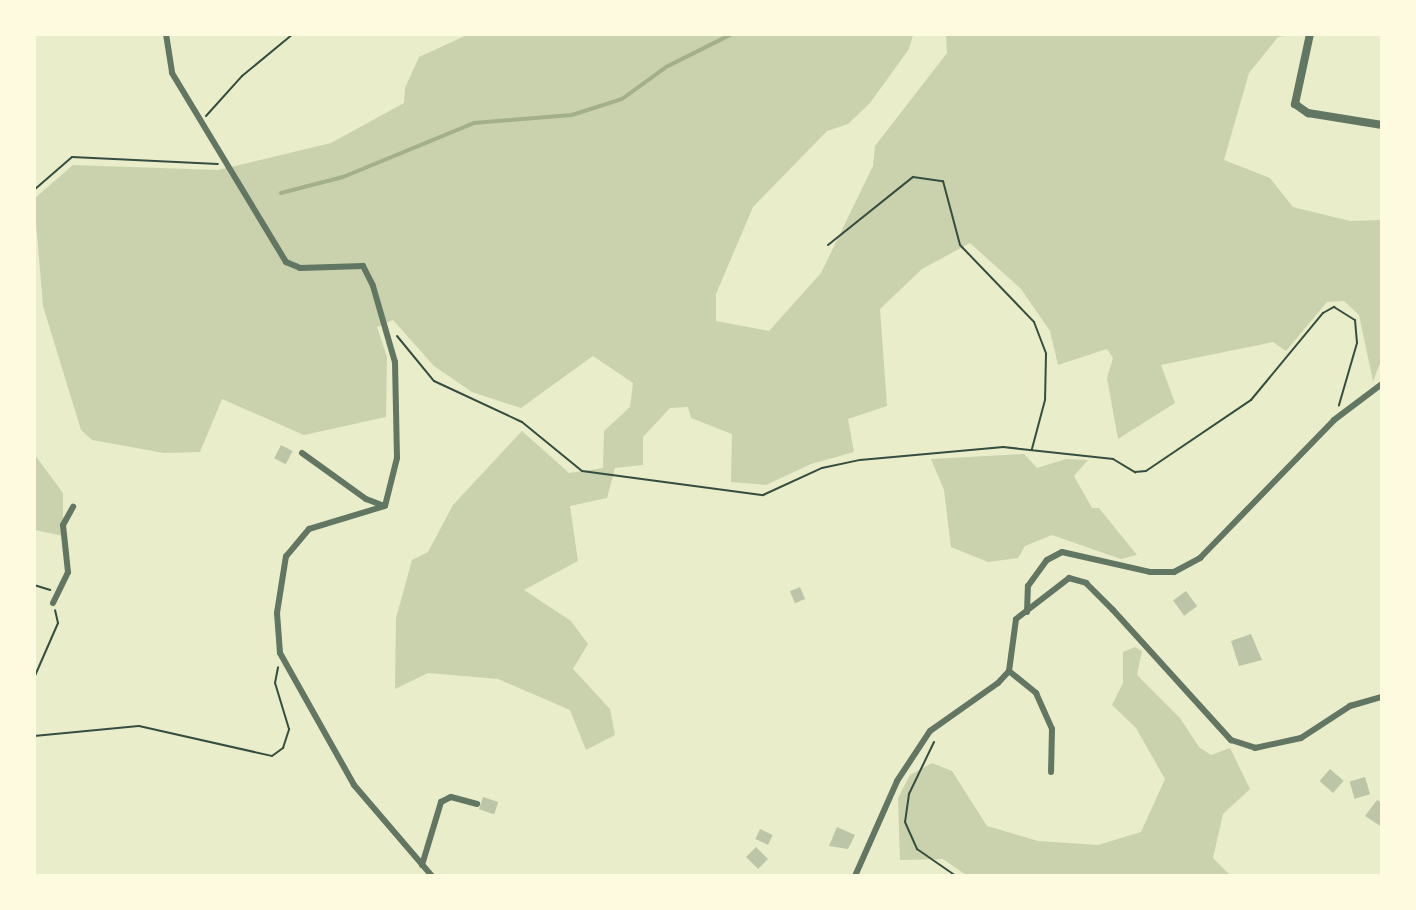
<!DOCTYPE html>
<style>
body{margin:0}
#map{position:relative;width:1416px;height:910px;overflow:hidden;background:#e9edc9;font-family:Roboto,sans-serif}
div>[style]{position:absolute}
.green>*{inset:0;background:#cad2ad}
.stream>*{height:4px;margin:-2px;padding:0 2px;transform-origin:2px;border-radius:2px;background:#a3b18a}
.building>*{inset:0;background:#bcc5a7;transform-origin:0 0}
.path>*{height:2px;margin:-1px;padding:0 1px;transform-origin:1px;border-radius:1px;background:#344e41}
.minor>*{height:6px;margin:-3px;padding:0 3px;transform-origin:3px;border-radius:3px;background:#617663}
.tertiary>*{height:8px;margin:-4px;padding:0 4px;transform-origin:4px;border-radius:4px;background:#617663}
span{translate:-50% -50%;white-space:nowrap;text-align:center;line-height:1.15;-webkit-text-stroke:6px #fefae0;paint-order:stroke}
.frame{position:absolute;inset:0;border:36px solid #fefae0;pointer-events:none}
</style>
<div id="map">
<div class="green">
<i style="clip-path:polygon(467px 35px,913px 35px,909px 49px,870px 103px,848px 124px,827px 131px,753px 207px,716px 294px,716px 321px,769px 331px,821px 273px,873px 166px,875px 146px,947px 53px,946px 35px,1293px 35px,1278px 37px,1249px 73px,1224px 160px,1270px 178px,1293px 207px,1350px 221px,1381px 220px,1381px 361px,1373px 381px,1359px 315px,1344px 301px,1327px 302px,1286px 351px,1273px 342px,1161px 365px,1175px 403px,1118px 439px,1107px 378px,1113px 358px,1107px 349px,1058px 365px,1050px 331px,1021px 289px,970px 243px,922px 269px,880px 309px,887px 406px,848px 419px,854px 452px,811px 464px,766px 485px,731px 482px,732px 434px,691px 418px,688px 407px,670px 408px,643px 437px,643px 465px,615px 468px,607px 498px,570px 506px,578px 561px,524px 590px,571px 621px,588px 644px,573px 669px,610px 709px,615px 735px,586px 750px,570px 710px,498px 679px,428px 673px,395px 689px,396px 618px,412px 560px,428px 552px,453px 505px,522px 431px,569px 473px,603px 468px,604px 431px,630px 407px,633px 383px,593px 356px,521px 408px,472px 392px,434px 366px,393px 320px,377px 327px,387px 357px,386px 417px,304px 435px,222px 399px,200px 452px,164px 453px,92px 440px,81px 430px,43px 306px,34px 199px,73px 165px,218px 170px,331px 143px,404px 103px,405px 88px,419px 57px)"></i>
<i style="clip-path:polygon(1024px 454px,1037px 468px,1066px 459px,1088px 460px,1074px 476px,1092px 508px,1099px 508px,1137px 555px,1121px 559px,1052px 535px,1025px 546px,1018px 558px,988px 562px,951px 547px,944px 490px,931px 459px)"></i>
<i style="clip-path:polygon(35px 455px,63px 493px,63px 536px,35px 530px)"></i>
<i style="clip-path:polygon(1135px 647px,1142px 651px,1137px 675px,1180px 718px,1199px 747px,1211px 755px,1230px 748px,1250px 789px,1223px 814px,1213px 858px,1231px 876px,966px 875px,943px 859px,900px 860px,898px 798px,910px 775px,932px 763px,952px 771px,987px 826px,1038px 841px,1098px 845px,1141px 832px,1165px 779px,1136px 728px,1112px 705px,1123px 683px,1123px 652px)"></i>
</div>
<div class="stream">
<i style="left:281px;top:193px;width:64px;rotate:-14.5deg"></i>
<i style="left:343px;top:177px;width:142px;rotate:-22.4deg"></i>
<i style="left:474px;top:123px;width:98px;rotate:-4.7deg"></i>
<i style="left:572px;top:115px;width:52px;rotate:-17.7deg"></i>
<i style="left:622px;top:99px;width:54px;rotate:-36deg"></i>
<i style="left:666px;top:67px;width:74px;rotate:-26.6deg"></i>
</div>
<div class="building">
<i style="left:281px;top:445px;width:13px;height:15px;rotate:27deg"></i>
<i style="left:800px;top:587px;width:13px;height:11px;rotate:67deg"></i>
<i style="left:1186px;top:591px;width:19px;height:16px;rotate:54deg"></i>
<i style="clip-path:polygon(1251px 634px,1262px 660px,1239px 666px,1231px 641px)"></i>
<i style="left:1330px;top:769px;width:18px;height:16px;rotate:41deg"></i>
<i style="left:1365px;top:777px;width:18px;height:16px;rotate:74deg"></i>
<i style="left:483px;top:797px;width:16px;height:13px;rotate:18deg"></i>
<i style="clip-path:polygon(1377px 800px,1382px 803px,1382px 827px,1365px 816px)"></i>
<i style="clip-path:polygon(837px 827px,855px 835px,848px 849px,829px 846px)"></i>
<i style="left:760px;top:829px;width:14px;height:11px;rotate:25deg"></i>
<i style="left:756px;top:847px;width:17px;height:14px;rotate:45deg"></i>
</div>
<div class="path">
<i style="left:206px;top:116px;width:54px;rotate:-48deg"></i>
<i style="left:242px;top:76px;width:66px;rotate:-39.5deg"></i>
<i style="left:34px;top:190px;width:50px;rotate:-41deg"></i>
<i style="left:72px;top:157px;width:146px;rotate:2.7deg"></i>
<i style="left:828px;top:245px;width:109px;rotate:-38.7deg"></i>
<i style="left:913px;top:177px;width:30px;rotate:8deg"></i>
<i style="left:943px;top:181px;width:66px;rotate:75.1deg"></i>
<i style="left:960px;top:245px;width:107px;rotate:46.1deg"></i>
<i style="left:1034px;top:322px;width:34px;rotate:69deg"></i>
<i style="left:1046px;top:354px;width:46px;rotate:91.2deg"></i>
<i style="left:1045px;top:400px;width:51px;rotate:104.9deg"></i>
<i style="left:397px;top:336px;width:58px;rotate:50.6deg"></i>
<i style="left:434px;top:381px;width:97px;rotate:25deg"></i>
<i style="left:522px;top:422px;width:77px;rotate:39.2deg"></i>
<i style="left:582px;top:471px;width:183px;rotate:7.6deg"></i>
<i style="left:763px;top:495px;width:65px;rotate:-24.6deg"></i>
<i style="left:822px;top:468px;width:39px;rotate:-12deg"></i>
<i style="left:860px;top:460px;width:144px;rotate:-5.2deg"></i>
<i style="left:1003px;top:447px;width:111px;rotate:6.2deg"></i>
<i style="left:1113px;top:459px;width:26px;rotate:31deg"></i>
<i style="left:1135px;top:472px;width:11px;rotate:-5deg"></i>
<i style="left:1146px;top:471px;width:127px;rotate:-34.1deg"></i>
<i style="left:1251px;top:400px;width:113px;rotate:-50.4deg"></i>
<i style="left:1323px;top:313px;width:13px;rotate:-29deg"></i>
<i style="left:1334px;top:307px;width:25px;rotate:32deg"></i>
<i style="left:1355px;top:320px;width:23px;rotate:85deg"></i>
<i style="left:1357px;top:343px;width:65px;rotate:106.2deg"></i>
<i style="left:34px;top:585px;width:17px;rotate:17deg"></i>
<i style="left:34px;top:678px;width:60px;rotate:-66.4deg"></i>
<i style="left:58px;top:623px;width:13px;rotate:-103deg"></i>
<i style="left:34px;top:736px;width:105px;rotate:-5.4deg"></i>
<i style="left:139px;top:726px;width:136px;rotate:12.7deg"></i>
<i style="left:272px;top:756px;width:14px;rotate:-36deg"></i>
<i style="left:283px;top:748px;width:20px;rotate:-72deg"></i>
<i style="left:289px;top:729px;width:48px;rotate:-106.9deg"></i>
<i style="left:275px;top:683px;width:16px;rotate:-79deg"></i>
<i style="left:934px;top:742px;width:58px;rotate:115.7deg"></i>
<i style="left:909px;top:794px;width:28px;rotate:98deg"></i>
<i style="left:905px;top:822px;width:30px;rotate:66deg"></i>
<i style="left:917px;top:849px;width:47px;rotate:34.7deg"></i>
</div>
<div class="minor">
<i style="left:166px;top:34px;width:39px;rotate:81deg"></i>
<i style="left:172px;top:73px;width:221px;rotate:58.9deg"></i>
<i style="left:286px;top:262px;width:15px;rotate:23deg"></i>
<i style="left:300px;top:268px;width:63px;rotate:-1.8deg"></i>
<i style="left:363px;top:266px;width:22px;rotate:63deg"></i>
<i style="left:373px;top:286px;width:79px;rotate:73.9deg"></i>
<i style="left:395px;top:362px;width:96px;rotate:88.8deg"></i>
<i style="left:397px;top:458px;width:49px;rotate:104deg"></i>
<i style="left:385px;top:506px;width:79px;rotate:163.2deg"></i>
<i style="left:309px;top:529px;width:35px;rotate:130deg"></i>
<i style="left:286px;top:556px;width:58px;rotate:99deg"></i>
<i style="left:277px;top:613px;width:40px;rotate:85.7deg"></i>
<i style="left:280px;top:653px;width:151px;rotate:60.7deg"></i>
<i style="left:354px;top:785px;width:120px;rotate:49.4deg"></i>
<i style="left:302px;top:453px;width:79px;rotate:35.7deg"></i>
<i style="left:366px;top:499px;width:19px;rotate:21deg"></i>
<i style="left:53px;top:603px;width:34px;rotate:-64deg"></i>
<i style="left:68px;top:572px;width:47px;rotate:-96.1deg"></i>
<i style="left:63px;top:525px;width:21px;rotate:-61deg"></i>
<i style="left:1027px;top:612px;width:26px;rotate:-88deg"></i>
<i style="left:1028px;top:586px;width:32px;rotate:-54deg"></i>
<i style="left:1047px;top:560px;width:17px;rotate:-28deg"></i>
<i style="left:1062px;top:552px;width:90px;rotate:12.8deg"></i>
<i style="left:1150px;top:572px;width:24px"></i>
<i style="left:1174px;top:572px;width:30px;rotate:-28deg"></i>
<i style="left:1200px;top:558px;width:192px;rotate:-45.8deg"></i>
<i style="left:1334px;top:420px;width:60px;rotate:-36.9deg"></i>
<i style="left:1009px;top:671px;width:35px;rotate:39deg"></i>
<i style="left:1036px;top:693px;width:39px;rotate:66deg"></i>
<i style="left:1052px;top:729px;width:43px;rotate:91.3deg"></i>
<i style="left:422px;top:865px;width:66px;rotate:-73.2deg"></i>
<i style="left:441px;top:802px;width:11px;rotate:-27deg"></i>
<i style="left:451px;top:797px;width:27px;rotate:15deg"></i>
<i style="left:855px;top:876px;width:104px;rotate:-66.1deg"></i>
<i style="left:897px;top:781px;width:60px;rotate:-56.6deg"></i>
<i style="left:930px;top:731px;width:83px;rotate:-35.2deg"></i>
<i style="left:998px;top:683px;width:16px;rotate:-47deg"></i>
<i style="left:1009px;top:671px;width:52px;rotate:-82.3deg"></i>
<i style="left:1016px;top:619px;width:67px;rotate:-37.7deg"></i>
<i style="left:1069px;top:578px;width:18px;rotate:16deg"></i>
<i style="left:1086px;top:583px;width:38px;rotate:45deg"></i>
<i style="left:1113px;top:610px;width:176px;rotate:47.8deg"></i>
<i style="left:1231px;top:740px;width:25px;rotate:18deg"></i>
<i style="left:1255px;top:748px;width:47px;rotate:-12.3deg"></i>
<i style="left:1301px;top:738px;width:59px;rotate:-33.1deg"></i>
<i style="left:1350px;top:706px;width:33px;rotate:-16deg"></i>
</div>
<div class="tertiary">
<i style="left:1310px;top:34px;width:72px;rotate:102.1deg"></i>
<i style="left:1295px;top:104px;width:16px;rotate:35deg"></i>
<i style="left:1308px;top:113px;width:75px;rotate:9.2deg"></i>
</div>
<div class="frame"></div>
</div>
